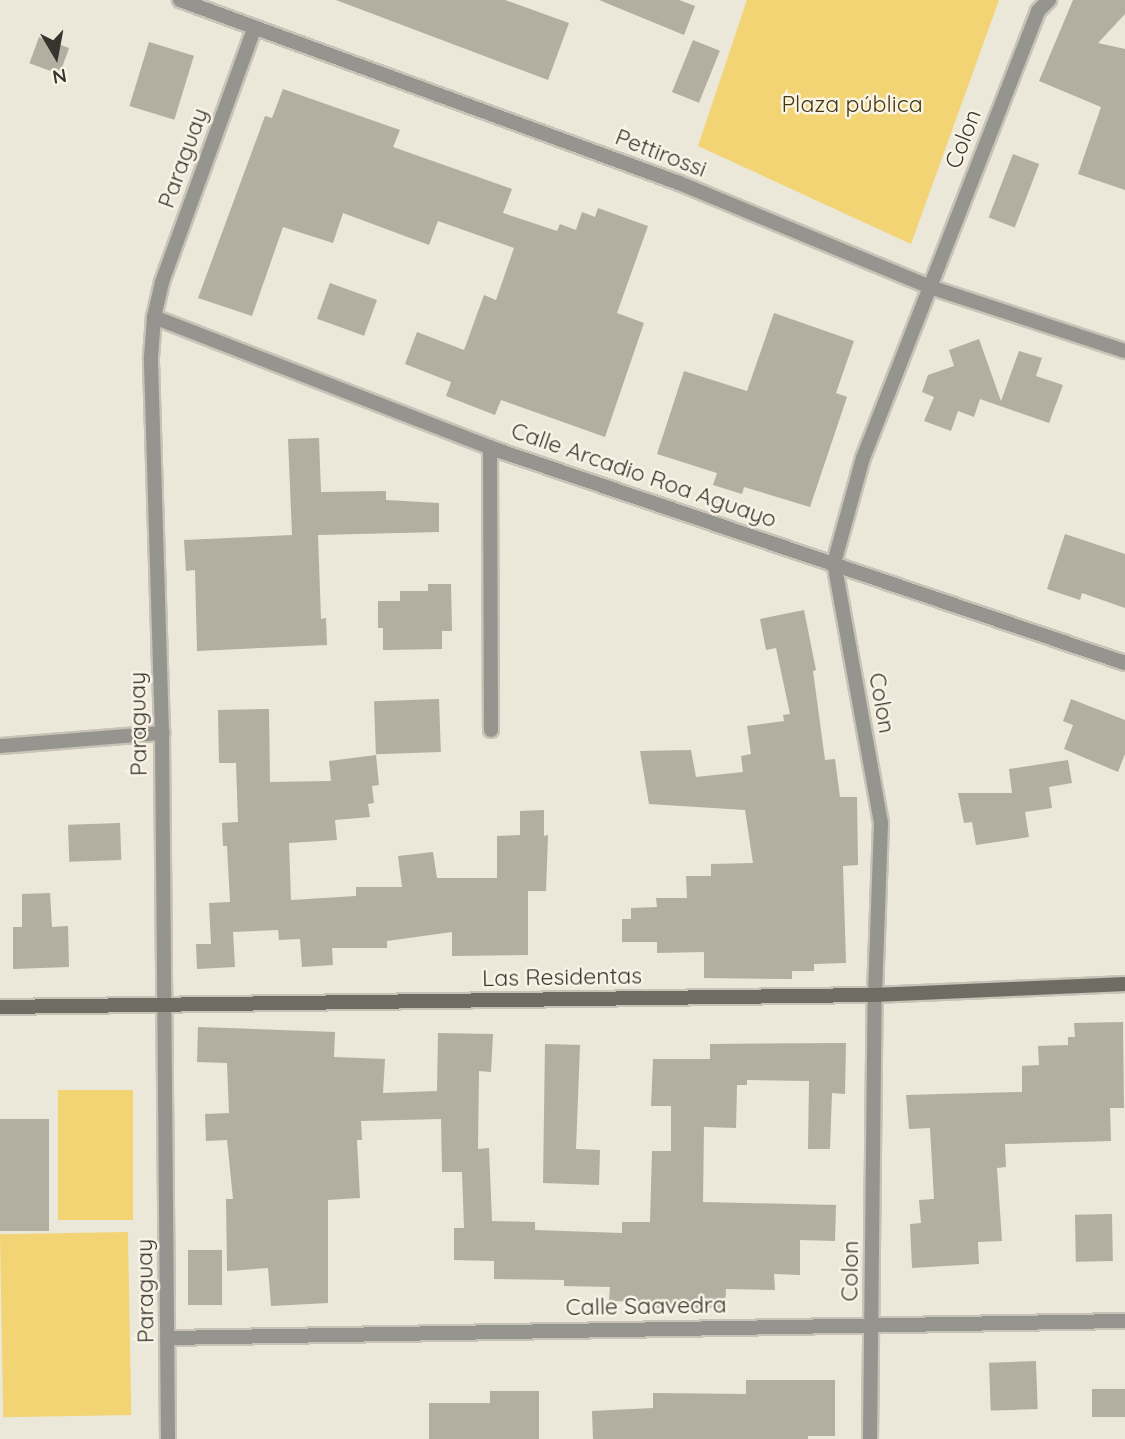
<!DOCTYPE html>
<meta charset="utf-8">
<style>
body{margin:0}
#map{position:relative;width:1125px;height:1439px;overflow:hidden;background:#ebe7d9;font-family:Quicksand,sans-serif}
div>[style]{position:absolute}
.green>*{inset:0;background:#f2d474;transform-origin:0 0}
.building>*{inset:0;background:#b2aea0;transform-origin:0 0}
.roads{filter:drop-shadow(2px 0 #c7c3b7) drop-shadow(-2px 0 #c7c3b7) drop-shadow(0 2px #c7c3b7) drop-shadow(0 -2px #c7c3b7)}
.service>*{height:14px;margin:-7px;padding:0 7px;transform-origin:7px;border-radius:7px;background:#96948e}
.minor>*{height:14px;margin:-7px;padding:0 7px;transform-origin:7px;border-radius:7px;background:#96948e}
.tertiary>*{height:14px;margin:-7px;padding:0 7px;transform-origin:7px;border-radius:7px;background:#96948e}
.secondary>*{height:14px;margin:-7px;padding:0 7px;transform-origin:7px;border-radius:7px;background:#6f6c64}
span{translate:-50% -50%;white-space:nowrap;text-align:center;line-height:1.15;-webkit-text-stroke:5px #f9f4e6;paint-order:stroke}
.park-label{font-size:23px;color:#44370b}
.street-label{font-size:23px;color:#36342e}
.north{position:absolute;left:21px;top:21px;width:70px;height:70px;-webkit-text-stroke:5px #f9f4e6;paint-order:stroke;rotate:170deg;font-size:19px;font-weight:700;line-height:28px;text-align:center;color:#36342e}
.north::after{content:'';display:block;margin:auto;width:24px;height:32px;background:#36342e;clip-path:polygon(50% 0,100% 100%,50% 72%,0 100%)}
</style>
<div id="map">
<div class="green">
<i style="clip-path:polygon(747px 0,999px 0,911px 244px,698px 146px)"></i>
<i style="left:133px;top:1090px;width:130px;height:75px;rotate:90deg"></i>
<i style="left:128px;top:1232px;width:183px;height:128px;rotate:89deg"></i>
</div>
<div class="building">
<i style="clip-path:polygon(336px 0,505px 0,569px 23px,548px 80px)"></i>
<i style="clip-path:polygon(599px 0,679px 0,695px 6px,684px 35px)"></i>
<i style="clip-path:polygon(1073px 0,1125px 0,1125px 14px,1098px 43px,1125px 49px,1125px 190px,1078px 174px,1101px 107px,1039px 81px)"></i>
<i style="left:39px;top:37px;width:32px;height:28px;rotate:20deg"></i>
<i style="left:693px;top:40px;width:29px;height:56px;rotate:22deg"></i>
<i style="left:149px;top:42px;width:47px;height:67px;rotate:17deg"></i>
<i style="clip-path:polygon(283px 89px,400px 130px,393px 147px,512px 189px,503px 213px,557px 231px,560px 224px,576px 230px,582px 212px,595px 217px,598px 208px,648px 226px,617px 313px,644px 323px,605px 437px,501px 400px,495px 415px,446px 396px,451px 382px,405px 364px,417px 332px,464px 350px,484px 295px,496px 300px,514px 248px,438px 221px,429px 245px,343px 213px,333px 243px,283px 227px,252px 316px,198px 298px,265px 116px,272px 118px)"></i>
<i style="left:1013px;top:154px;width:28px;height:68px;rotate:21deg"></i>
<i style="left:330px;top:283px;width:50px;height:38px;rotate:20deg"></i>
<i style="clip-path:polygon(774px 313px,854px 341px,836px 393px,847px 397px,810px 507px,744px 487px,742px 494px,713px 485px,717px 473px,657px 454px,684px 371px,747px 391px)"></i>
<i style="clip-path:polygon(979px 339px,1001px 401px,1019px 351px,1042px 358px,1036px 376px,1063px 385px,1049px 423px,980px 399px,974px 417px,958px 411px,951px 431px,924px 421px,934px 397px,922px 392px,928px 375px,954px 366px,949px 350px)"></i>
<i style="clip-path:polygon(319px 438px,321px 492px,386px 491px,386px 500px,439px 503px,439px 532px,318px 535px,321px 619px,326px 618px,327px 645px,197px 651px,195px 570px,186px 571px,184px 540px,292px 535px,288px 439px)"></i>
<i style="clip-path:polygon(1065px 534px,1125px 554px,1125px 608px,1082px 593px,1080px 600px,1047px 589px)"></i>
<i style="clip-path:polygon(428px 584px,451px 584px,452px 631px,442px 631px,442px 649px,383px 650px,383px 628px,378px 628px,378px 601px,400px 601px,400px 591px,428px 591px)"></i>
<i style="clip-path:polygon(804px 610px,816px 670px,813px 671px,825px 760px,835px 759px,840px 797px,857px 797px,858px 865px,843px 866px,846px 963px,814px 964px,814px 971px,792px 971px,792px 979px,704px 978px,704px 952px,657px 953px,657px 942px,622px 942px,622px 919px,631px 919px,631px 908px,657px 907px,656px 898px,687px 898px,686px 876px,711px 876px,711px 864px,753px 863px,745px 810px,649px 804px,640px 751px,691px 750px,696px 777px,743px 772px,741px 756px,751px 754px,747px 726px,784px 721px,783px 715px,790px 714px,776px 648px,766px 650px,760px 619px)"></i>
<i style="left:439px;top:699px;width:53px;height:65px;rotate:88deg"></i>
<i style="clip-path:polygon(1071px 699px,1125px 720px,1125px 754px,1118px 772px,1064px 749px,1073px 725px,1063px 721px)"></i>
<i style="clip-path:polygon(269px 709px,270px 782px,331px 781px,329px 761px,376px 755px,379px 785px,372px 786px,374px 803px,368px 804px,370px 817px,335px 820px,337px 840px,289px 843px,291px 900px,356px 896px,356px 887px,402px 887px,398px 856px,433px 852px,437px 878px,497px 878px,497px 836px,520px 835px,520px 811px,544px 810px,544px 836px,548px 835px,546px 891px,528px 891px,528px 955px,452px 956px,452px 932px,387px 941px,387px 948px,332px 948px,333px 965px,302px 967px,300px 939px,279px 940px,278px 930px,233px 932px,235px 967px,197px 969px,196px 944px,211px 944px,209px 903px,230px 902px,227px 846px,223px 846px,222px 823px,238px 822px,236px 763px,219px 763px,218px 710px)"></i>
<i style="clip-path:polygon(1068px 760px,1072px 783px,1049px 787px,1052px 808px,1025px 812px,1029px 837px,976px 845px,972px 822px,964px 823px,958px 793px,1012px 793px,1009px 769px)"></i>
<i style="left:120px;top:823px;width:37px;height:52px;rotate:88deg"></i>
<i style="clip-path:polygon(50px 893px,52px 927px,68px 926px,69px 967px,13px 969px,13px 927px,22px 927px,22px 894px)"></i>
<i style="clip-path:polygon(1123px 1022px,1124px 1108px,1110px 1108px,1111px 1141px,1005px 1144px,1006px 1167px,997px 1168px,1002px 1241px,978px 1242px,979px 1264px,912px 1268px,910px 1224px,921px 1223px,919px 1200px,934px 1199px,930px 1128px,909px 1129px,906px 1095px,1022px 1092px,1022px 1066px,1039px 1065px,1038px 1046px,1068px 1045px,1068px 1037px,1075px 1037px,1074px 1023px)"></i>
<i style="clip-path:polygon(198px 1027px,335px 1032px,334px 1057px,385px 1059px,383px 1093px,437px 1091px,438px 1033px,493px 1034px,491px 1072px,479px 1071px,478px 1149px,489px 1148px,492px 1221px,535px 1222px,535px 1230px,622px 1233px,622px 1222px,650px 1222px,652px 1151px,671px 1151px,671px 1106px,651px 1106px,653px 1059px,710px 1059px,710px 1044px,846px 1043px,845px 1094px,832px 1093px,830px 1149px,808px 1149px,809px 1081px,747px 1080px,747px 1085px,737px 1085px,736px 1128px,704px 1127px,703px 1202px,836px 1205px,835px 1241px,800px 1240px,800px 1275px,774px 1274px,775px 1290px,726px 1289px,725px 1308px,648px 1308px,648px 1302px,609px 1301px,610px 1287px,564px 1286px,564px 1280px,494px 1279px,494px 1261px,454px 1260px,454px 1228px,464px 1228px,462px 1172px,442px 1172px,441px 1119px,361px 1121px,362px 1140px,357px 1140px,360px 1198px,328px 1200px,328px 1303px,271px 1306px,268px 1268px,227px 1271px,226px 1199px,233px 1199px,227px 1140px,206px 1141px,205px 1114px,229px 1113px,227px 1063px,197px 1062px)"></i>
<i style="clip-path:polygon(545px 1044px,580px 1045px,576px 1149px,600px 1150px,599px 1185px,543px 1183px)"></i>
<i style="left:0;top:1119px;width:49px;height:112px"></i>
<i style="left:1112px;top:1214px;width:47px;height:37px;rotate:89deg"></i>
<i style="left:222px;top:1250px;width:55px;height:34px;rotate:90deg"></i>
<i style="left:1036px;top:1361px;width:48px;height:47px;rotate:88deg"></i>
<i style="clip-path:polygon(746px 1380px,835px 1380px,835px 1436px,808px 1436px,808px 1439px,593px 1439px,592px 1411px,653px 1408px,653px 1393px,746px 1394px)"></i>
<i style="left:1092px;top:1389px;width:33px;height:28px"></i>
<i style="clip-path:polygon(490px 1391px,539px 1391px,539px 1439px,429px 1439px,429px 1403px,490px 1403px)"></i>
</div>
<div class="roads">
<div class="service">
<i style="left:490px;top:447px;width:283px;rotate:89.8deg"></i>
<i style="left:0;top:746px;width:163px;rotate:-4.6deg"></i>
</div>
<div class="minor">
<i style="left:154px;top:317px;width:368px;rotate:21.2deg"></i>
<i style="left:497px;top:450px;width:663px;rotate:18.74deg"></i>
<i style="left:168px;top:1338px;width:957px;rotate:-1.02deg"></i>
<i style="left:168px;top:1439px;width:706px;rotate:-90.49deg"></i>
<i style="left:162px;top:733px;width:376px;rotate:-91.7deg"></i>
<i style="left:151px;top:357px;width:40px;rotate:-85.7deg"></i>
<i style="left:154px;top:317px;width:36px;rotate:-77deg"></i>
<i style="left:162px;top:282px;width:271px;rotate:-70deg"></i>
<i style="left:870px;top:1439px;width:444px;rotate:-89.4deg"></i>
<i style="left:875px;top:995px;width:172px;rotate:-88deg"></i>
<i style="left:881px;top:823px;width:264px;rotate:-100.2deg"></i>
<i style="left:834px;top:563px;width:109px;rotate:-74.6deg"></i>
<i style="left:863px;top:458px;width:480px;rotate:-68.6deg"></i>
<i style="left:1038px;top:11px;width:16px;rotate:-45deg"></i>
</div>
<div class="tertiary">
<i style="left:180px;top:0;width:531px;rotate:20.14deg"></i>
<i style="left:679px;top:183px;width:272px;rotate:22.5deg"></i>
<i style="left:930px;top:287px;width:205px;rotate:18.2deg"></i>
</div>
<div class="secondary">
<i style="left:0;top:1007px;width:875px;rotate:-0.79deg"></i>
<i style="left:875px;top:995px;width:250px;rotate:-2.5deg"></i>
</div>
</div>
<div class="park-label">
<span style="left:852px;top:104px">Plaza pública</span>
</div>
<div class="street-label">
<span style="left:963px;top:139px;rotate:-69deg">Colon</span>
<span style="left:661px;top:153px;rotate:21deg">Pettirossi</span>
<span style="left:183px;top:158px;rotate:-70deg">Paraguay</span>
<span style="left:644px;top:475px;rotate:19deg">Calle Arcadio Roa Aguayo</span>
<span style="left:882px;top:703px;rotate:80deg">Colon</span>
<span style="left:138px;top:724px;rotate:-91deg">Paraguay</span>
<span style="left:562px;top:977px;rotate:-1deg">Las Residentas</span>
<span style="left:850px;top:1271px;rotate:-89deg">Colon</span>
<span style="left:145px;top:1291px;rotate:-91deg">Paraguay</span>
<span style="left:646px;top:1306px;rotate:-1deg">Calle Saavedra</span>
</div>
<div class="north">N</div>
</div>
